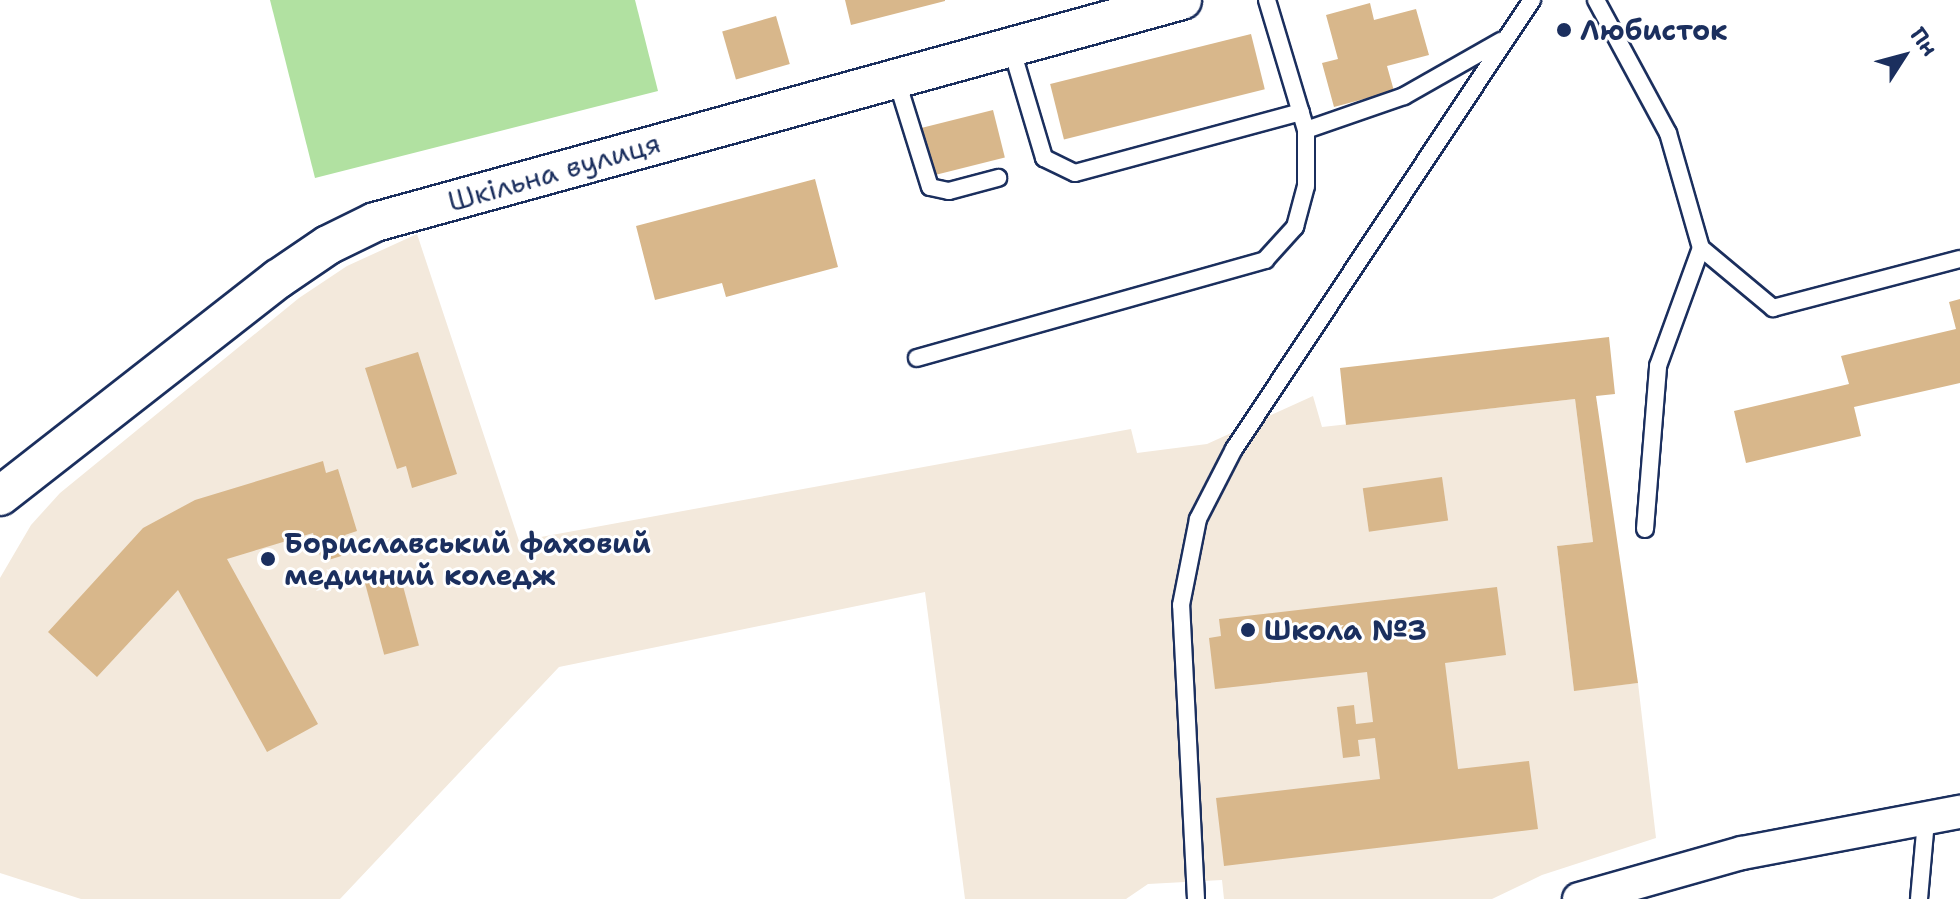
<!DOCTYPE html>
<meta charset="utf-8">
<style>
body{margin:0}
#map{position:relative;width:1960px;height:899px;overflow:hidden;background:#fff;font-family:"Shantell Sans",sans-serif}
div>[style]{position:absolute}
.built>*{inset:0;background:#f3e9dc}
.green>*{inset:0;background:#b1e1a1}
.building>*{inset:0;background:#d8b78b;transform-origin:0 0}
.roads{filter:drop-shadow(2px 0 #1b2f5e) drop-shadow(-2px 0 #1b2f5e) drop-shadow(0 2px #1b2f5e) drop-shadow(0 -2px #1b2f5e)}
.service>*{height:16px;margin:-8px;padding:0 8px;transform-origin:8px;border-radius:8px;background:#fff}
.minor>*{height:32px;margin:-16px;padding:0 16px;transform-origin:16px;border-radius:16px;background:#fff}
.tertiary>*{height:38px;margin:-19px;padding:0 19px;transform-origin:19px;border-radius:19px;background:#fff}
.dots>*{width:22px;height:22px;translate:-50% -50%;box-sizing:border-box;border:4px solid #fff;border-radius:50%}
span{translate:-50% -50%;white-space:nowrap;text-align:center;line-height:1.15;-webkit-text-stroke:6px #fff;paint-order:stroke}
.poi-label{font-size:28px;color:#1b2f5e;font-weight:700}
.left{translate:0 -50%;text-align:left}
.street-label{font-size:28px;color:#1b2f5e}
.north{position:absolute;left:1864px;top:16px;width:80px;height:80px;-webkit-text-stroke:6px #fff;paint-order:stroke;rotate:54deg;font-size:22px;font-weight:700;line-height:32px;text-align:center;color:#1b2f5e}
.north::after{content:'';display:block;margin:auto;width:28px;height:36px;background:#1b2f5e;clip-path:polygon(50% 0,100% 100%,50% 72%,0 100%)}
</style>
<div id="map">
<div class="built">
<i style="clip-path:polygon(417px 234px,519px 541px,1131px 429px,1137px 453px,1207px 444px,1313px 396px,1322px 427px,1575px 399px,1593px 542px,1557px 546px,1574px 690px,1638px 683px,1656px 838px,1542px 875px,1492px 899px,1224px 899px,1222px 880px,1148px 884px,1126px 899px,965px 899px,925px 592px,559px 667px,340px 899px,81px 899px,0 873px,0 578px,31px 525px,60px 493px,299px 298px,347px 266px)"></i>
</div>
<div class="green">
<i style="clip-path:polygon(270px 0,635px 0,658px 91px,315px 178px)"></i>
</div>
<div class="building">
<i style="clip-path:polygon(845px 0,945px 0,945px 1px,851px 25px)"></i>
<i style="clip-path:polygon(1370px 3px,1374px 20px,1416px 9px,1429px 55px,1387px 66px,1394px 91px,1334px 107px,1322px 63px,1338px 59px,1326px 15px)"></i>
<i style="left:776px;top:16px;width:50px;height:56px;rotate:74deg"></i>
<i style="left:1251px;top:34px;width:57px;height:207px;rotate:76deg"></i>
<i style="left:993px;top:110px;width:49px;height:76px;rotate:76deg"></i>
<i style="clip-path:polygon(815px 179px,838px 267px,726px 297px,722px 283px,655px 300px,636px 226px)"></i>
<i style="clip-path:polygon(1960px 299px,1960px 383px,1854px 407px,1861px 436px,1746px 463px,1734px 411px,1849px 384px,1841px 356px,1956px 329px,1949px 302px)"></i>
<i style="clip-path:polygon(1609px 337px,1615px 394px,1596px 396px,1638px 683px,1574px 691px,1557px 546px,1593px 542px,1575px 399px,1346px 425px,1340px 368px)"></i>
<i style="clip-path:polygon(418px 352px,457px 474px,412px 488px,406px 466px,397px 469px,365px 368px)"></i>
<i style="clip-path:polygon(323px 461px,326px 473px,338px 469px,357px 531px,345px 535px,351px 553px,322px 562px,313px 533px,227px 559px,318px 724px,267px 752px,178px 590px,97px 677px,48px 632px,143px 528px,195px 500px)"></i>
<i style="left:1442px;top:477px;width:44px;height:80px;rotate:82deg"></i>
<i style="left:399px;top:571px;width:77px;height:36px;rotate:75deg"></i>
<i style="clip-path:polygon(1497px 587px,1506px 655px,1445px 663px,1458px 769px,1529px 761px,1538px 829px,1224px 866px,1216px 798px,1380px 779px,1375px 738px,1358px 740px,1360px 756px,1343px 758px,1340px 733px,1337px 707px,1354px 705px,1356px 724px,1373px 722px,1367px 672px,1215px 689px,1209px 638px,1221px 636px,1219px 619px)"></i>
</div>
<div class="roads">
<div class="service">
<i style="left:1596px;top:0;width:151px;rotate:61.6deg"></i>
<i style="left:1668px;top:133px;width:120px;rotate:74deg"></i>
<i style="left:1701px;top:248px;width:94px;rotate:39.8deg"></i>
<i style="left:1773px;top:308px;width:193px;rotate:-14.7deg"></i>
<i style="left:1011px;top:47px;width:116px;rotate:73.4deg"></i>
<i style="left:1044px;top:158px;width:34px;rotate:26deg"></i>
<i style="left:1075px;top:173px;width:234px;rotate:-15.1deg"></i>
<i style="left:896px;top:78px;width:114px;rotate:72.7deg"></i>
<i style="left:930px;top:187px;width:19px;rotate:12deg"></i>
<i style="left:949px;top:191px;width:51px;rotate:-14.9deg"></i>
<i style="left:1306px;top:130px;width:104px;rotate:-19.1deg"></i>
<i style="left:1404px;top:96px;width:112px;rotate:-29.6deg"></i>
<i style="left:917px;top:358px;width:362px;rotate:-15.7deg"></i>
<i style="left:1265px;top:260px;width:45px;rotate:-47.7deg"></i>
<i style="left:1295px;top:227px;width:42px;rotate:-75deg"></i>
<i style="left:1306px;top:186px;width:56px;rotate:-90deg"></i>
<i style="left:1306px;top:130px;width:136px;rotate:-106.7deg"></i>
<i style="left:1645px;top:529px;width:164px;rotate:-85.4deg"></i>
<i style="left:1658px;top:366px;width:126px;rotate:-70deg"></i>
<i style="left:1196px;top:899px;width:294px;rotate:-92.9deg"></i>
<i style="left:1181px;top:605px;width:88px;rotate:-78.8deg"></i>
<i style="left:1198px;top:519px;width:79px;rotate:-62.8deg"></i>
<i style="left:1234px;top:449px;width:539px;rotate:-56.43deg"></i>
<i style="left:1919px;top:899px;width:79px;rotate:-84.9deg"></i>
</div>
<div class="minor">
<i style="left:1579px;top:899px;width:169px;rotate:-15.8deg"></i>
<i style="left:1742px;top:853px;width:222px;rotate:-10.7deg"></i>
</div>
<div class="tertiary">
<i style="left:0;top:496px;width:353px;rotate:-38deg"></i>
<i style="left:278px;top:279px;width:60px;rotate:-34.2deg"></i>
<i style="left:328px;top:245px;width:52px;rotate:-26.1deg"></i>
<i style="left:375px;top:222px;width:837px;rotate:-15.38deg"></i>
</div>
</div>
<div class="dots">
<i style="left:1564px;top:30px;background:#1b2f5e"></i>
<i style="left:268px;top:559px;background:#1b2f5e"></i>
<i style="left:1248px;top:630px;background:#1b2f5e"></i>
</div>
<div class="poi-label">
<span class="left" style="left:1580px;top:30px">Любисток</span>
<span class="left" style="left:284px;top:559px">Бориславський фаховий<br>медичний коледж</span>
<span class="left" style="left:1264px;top:630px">Школа №3</span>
</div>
<div class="street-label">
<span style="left:554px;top:172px;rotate:-16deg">Шкільна вулиця</span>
</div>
<div class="north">Пн</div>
</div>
